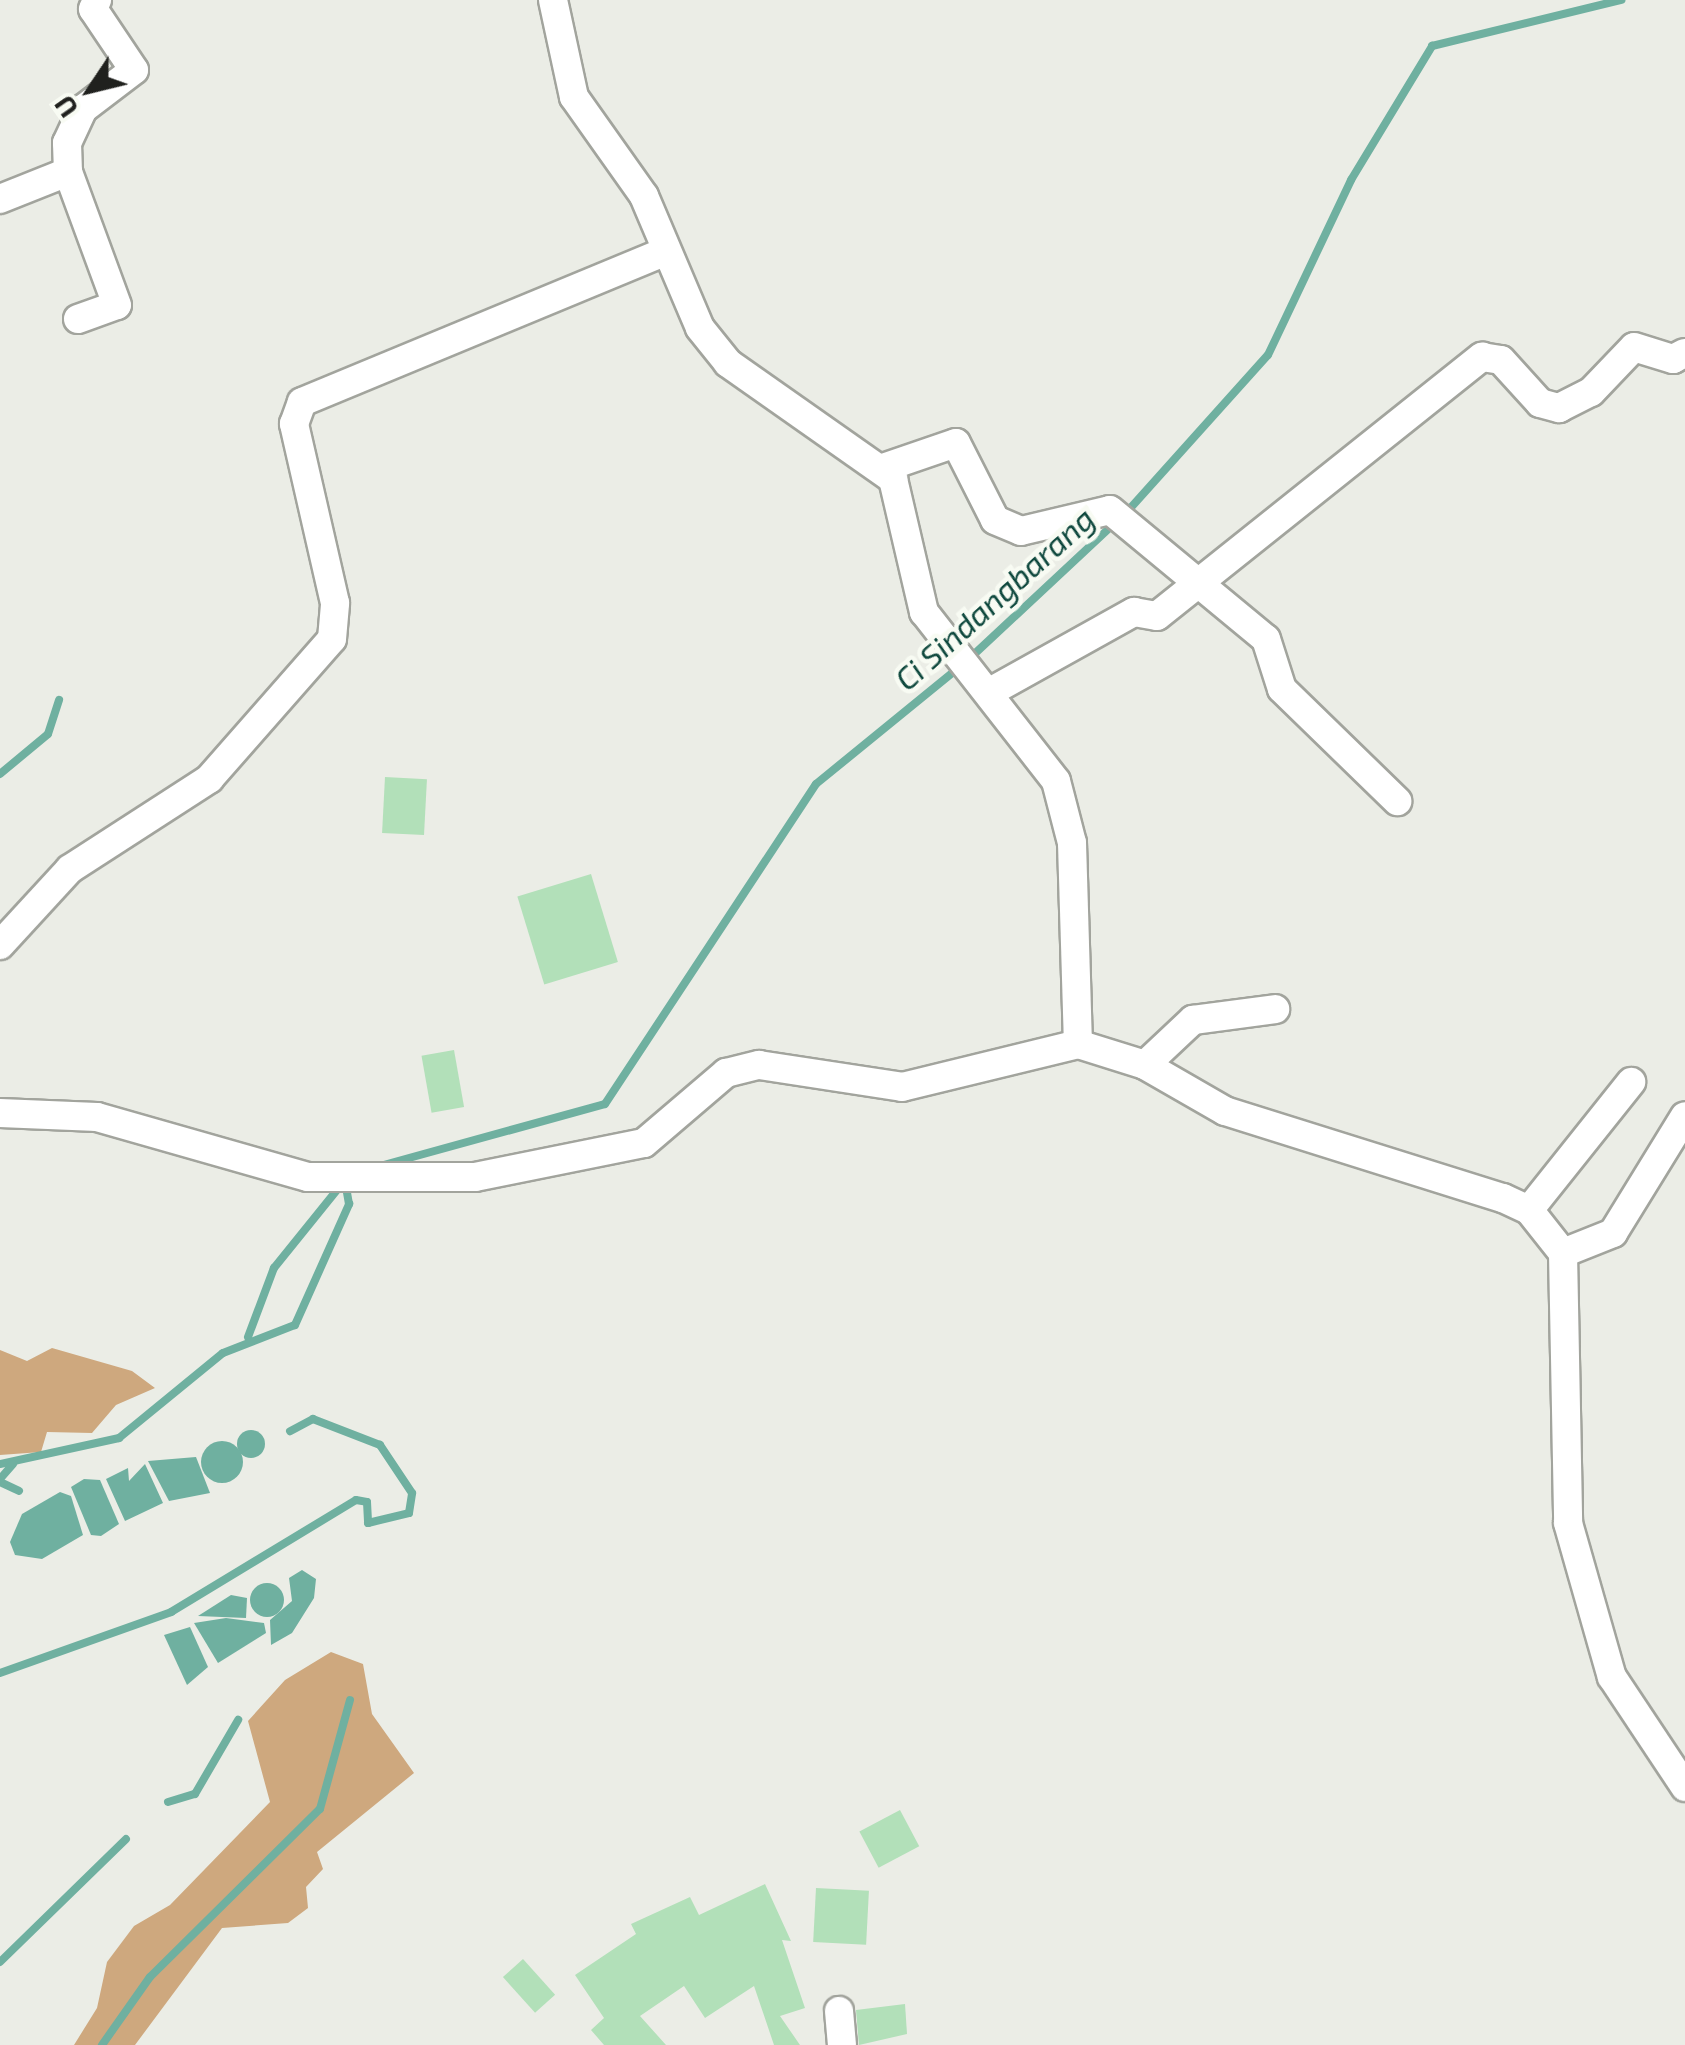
<!DOCTYPE html>
<style>
body{margin:0}
#map{position:relative;width:1685px;height:2045px;overflow:hidden;background:#ebede6;font-family:"Exo 2",sans-serif}
div>[style]{position:absolute}
.forest>*{inset:0;background:#cea87e}
.water>*{inset:0;background:#6fb0a0}
.round{border-radius:50%}
.stream>*{height:8px;margin:-4px;padding:0 4px;transform-origin:4px;border-radius:4px;background:#6fb0a0}
.building>*{inset:0;background:#b2e0b9;transform-origin:0 0}
.roads{filter:drop-shadow(2px 0 #a2a49d) drop-shadow(-2px 0 #a2a49d) drop-shadow(0 2px #a2a49d) drop-shadow(0 -2px #a2a49d)}
.minor>*{height:28px;margin:-14px;padding:0 14px;transform-origin:14px;border-radius:14px;background:#fff}
span{translate:-50% -50%;white-space:nowrap;text-align:center;line-height:1.15;-webkit-text-stroke:9px #f8fbf3;paint-order:stroke}
.water-label{font-size:32px;color:#0e483d;font-style:italic}
.north{position:absolute;left:40px;top:40px;width:100px;height:100px;-webkit-text-stroke:8px #f8fbf3;paint-order:stroke;rotate:235deg;font-size:28px;font-weight:700;line-height:40px;text-align:center;color:#20211e}
.north::after{content:'';display:block;margin:auto;width:35px;height:45px;background:#20211e;clip-path:polygon(50% 0,100% 100%,50% 72%,0 100%)}
</style>
<div id="map">
<div class="forest">
<i style="clip-path:polygon(52px 1348px,132px 1371px,155px 1388px,116px 1405px,92px 1433px,47px 1432px,41px 1452px,0 1455px,0 1350px,27px 1361px)"></i>
<i style="clip-path:polygon(331px 1652px,363px 1664px,372px 1714px,414px 1773px,317px 1852px,323px 1869px,306px 1887px,308px 1908px,288px 1923px,222px 1928px,135px 2045px,74px 2045px,97px 2008px,107px 1962px,134px 1926px,170px 1905px,270px 1802px,248px 1721px,285px 1680px)"></i>
</div>
<div class="water">
<i class="round" style="left:237px;top:1430px;width:28px;height:28px"></i>
<i class="round" style="left:201px;top:1441px;width:42px;height:42px"></i>
<i style="clip-path:polygon(196px 1457px,210px 1493px,169px 1501px,148px 1461px)"></i>
<i style="clip-path:polygon(145px 1464px,163px 1503px,125px 1521px,106px 1479px,128px 1468px,129px 1481px)"></i>
<i style="clip-path:polygon(84px 1479px,100px 1480px,119px 1524px,101px 1536px,91px 1535px,71px 1487px)"></i>
<i style="clip-path:polygon(60px 1492px,71px 1496px,83px 1535px,42px 1559px,15px 1555px,10px 1542px,22px 1514px)"></i>
<i style="clip-path:polygon(302px 1570px,316px 1579px,314px 1598px,292px 1633px,271px 1645px,270px 1620px,292px 1601px,289px 1578px)"></i>
<i class="round" style="left:250px;top:1583px;width:34px;height:34px"></i>
<i style="clip-path:polygon(231px 1595px,247px 1598px,246px 1618px,198px 1616px)"></i>
<i style="clip-path:polygon(226px 1618px,264px 1623px,266px 1633px,218px 1663px,194px 1623px)"></i>
<i style="clip-path:polygon(190px 1627px,208px 1667px,187px 1685px,164px 1635px)"></i>
</div>
<div class="stream">
<i style="left:1126px;top:513px;width:212px;rotate:-48.1deg"></i>
<i style="left:1268px;top:355px;width:194px;rotate:-64.6deg"></i>
<i style="left:1351px;top:180px;width:157px;rotate:-58.8deg"></i>
<i style="left:1432px;top:46px;width:195px;rotate:-13.7deg"></i>
<i style="left:969px;top:659px;width:201px;rotate:-43deg"></i>
<i style="left:0;top:774px;width:62px;rotate:-39.8deg"></i>
<i style="left:48px;top:734px;width:36px;rotate:-72deg"></i>
<i style="left:380px;top:1166px;width:233px;rotate:-15.4deg"></i>
<i style="left:605px;top:1104px;width:383px;rotate:-56.6deg"></i>
<i style="left:816px;top:784px;width:183px;rotate:-39.2deg"></i>
<i style="left:248px;top:1337px;width:74px;rotate:-69.4deg"></i>
<i style="left:274px;top:1268px;width:107px;rotate:-51.1deg"></i>
<i style="left:0;top:1464px;width:122px;rotate:-12.3deg"></i>
<i style="left:119px;top:1438px;width:134px;rotate:-39.3deg"></i>
<i style="left:223px;top:1353px;width:77px;rotate:-21.3deg"></i>
<i style="left:295px;top:1325px;width:133px;rotate:-65.9deg"></i>
<i style="left:349px;top:1204px;width:22px;rotate:-100deg"></i>
<i style="left:0;top:1479px;width:20px;rotate:-49deg"></i>
<i style="left:0;top:1482px;width:21px;rotate:25deg"></i>
<i style="left:0;top:1673px;width:182px;rotate:-19.6deg"></i>
<i style="left:171px;top:1612px;width:216px;rotate:-31.2deg"></i>
<i style="left:356px;top:1500px;width:11px;rotate:10deg"></i>
<i style="left:367px;top:1502px;width:21px;rotate:87deg"></i>
<i style="left:368px;top:1523px;width:42px;rotate:-13.7deg"></i>
<i style="left:409px;top:1513px;width:20px;rotate:-81deg"></i>
<i style="left:412px;top:1493px;width:58px;rotate:-123.7deg"></i>
<i style="left:380px;top:1445px;width:72px;rotate:-158.8deg"></i>
<i style="left:313px;top:1419px;width:26px;rotate:152deg"></i>
<i style="left:168px;top:1802px;width:28px;rotate:-17deg"></i>
<i style="left:195px;top:1794px;width:86px;rotate:-59.8deg"></i>
<i style="left:0;top:1962px;width:176px;rotate:-44.3deg"></i>
<i style="left:102px;top:2045px;width:83px;rotate:-54.8deg"></i>
<i style="left:150px;top:1977px;width:239px;rotate:-44.7deg"></i>
<i style="left:320px;top:1809px;width:113px;rotate:-74.6deg"></i>
</div>
<div class="building">
<i style="left:385px;top:777px;width:42px;height:56px;rotate:3deg"></i>
<i style="left:591px;top:874px;width:92px;height:77px;rotate:73deg"></i>
<i style="left:454px;top:1050px;width:58px;height:33px;rotate:80deg"></i>
<i style="left:900px;top:1810px;width:41px;height:46px;rotate:62deg"></i>
<i style="clip-path:polygon(765px 1884px,791px 1941px,782px 1940px,805px 2008px,780px 2016px,800px 2045px,774px 2045px,754px 1986px,705px 2018px,684px 1986px,640px 2016px,666px 2045px,604px 2045px,591px 2030px,604px 2018px,575px 1975px,636px 1934px,631px 1924px,690px 1897px,699px 1915px)"></i>
<i style="left:816px;top:1888px;width:53px;height:54px;rotate:3deg"></i>
<i style="left:523px;top:1959px;width:48px;height:27px;rotate:48deg"></i>
<i style="clip-path:polygon(905px 2004px,907px 2034px,859px 2045px,856px 2010px)"></i>
</div>
<div class="roads">
<div class="minor">
<i style="left:553px;top:0;width:99px;rotate:77.8deg"></i>
<i style="left:574px;top:97px;width:121px;rotate:54.7deg"></i>
<i style="left:644px;top:196px;width:143px;rotate:67deg"></i>
<i style="left:700px;top:328px;width:45px;rotate:51.3deg"></i>
<i style="left:728px;top:363px;width:202px;rotate:35.1deg"></i>
<i style="left:893px;top:479px;width:137px;rotate:76.9deg"></i>
<i style="left:924px;top:612px;width:214px;rotate:52deg"></i>
<i style="left:1056px;top:781px;width:64px;rotate:75.5deg"></i>
<i style="left:1072px;top:843px;width:201px;rotate:88.3deg"></i>
<i style="left:0;top:199px;width:73px;rotate:-21.7deg"></i>
<i style="left:78px;top:319px;width:41px;rotate:-19.7deg"></i>
<i style="left:117px;top:305px;width:142px;rotate:-110.2deg"></i>
<i style="left:68px;top:172px;width:29px;rotate:-92deg"></i>
<i style="left:67px;top:143px;width:38px;rotate:-65deg"></i>
<i style="left:83px;top:109px;width:64px;rotate:-37.4deg"></i>
<i style="left:134px;top:70px;width:73px;rotate:-123.9deg"></i>
<i style="left:93px;top:9px;width:10px;rotate:-66deg"></i>
<i style="left:883px;top:468px;width:77px;rotate:-18.9deg"></i>
<i style="left:956px;top:443px;width:86px;rotate:63.1deg"></i>
<i style="left:995px;top:520px;width:28px;rotate:23deg"></i>
<i style="left:1021px;top:531px;width:91px;rotate:-13.3deg"></i>
<i style="left:1110px;top:510px;width:202px;rotate:39.6deg"></i>
<i style="left:1266px;top:639px;width:52px;rotate:72.3deg"></i>
<i style="left:1282px;top:689px;width:161px;rotate:44.2deg"></i>
<i style="left:990px;top:692px;width:165px;rotate:-29.1deg"></i>
<i style="left:1134px;top:612px;width:23px;rotate:10deg"></i>
<i style="left:1157px;top:616px;width:416px;rotate:-38.6deg"></i>
<i style="left:1482px;top:357px;width:19px;rotate:9deg"></i>
<i style="left:1501px;top:360px;width:58px;rotate:47.8deg"></i>
<i style="left:1540px;top:403px;width:20px;rotate:15deg"></i>
<i style="left:1559px;top:408px;width:36px;rotate:-27deg"></i>
<i style="left:1591px;top:392px;width:62px;rotate:-46.3deg"></i>
<i style="left:1634px;top:347px;width:41px;rotate:17.1deg"></i>
<i style="left:1673px;top:359px;width:13px;rotate:-27deg"></i>
<i style="left:0;top:945px;width:103px;rotate:-47.4deg"></i>
<i style="left:70px;top:869px;width:166px;rotate:-32.9deg"></i>
<i style="left:209px;top:779px;width:186px;rotate:-48.7deg"></i>
<i style="left:332px;top:639px;width:36px;rotate:-85deg"></i>
<i style="left:335px;top:603px;width:184px;rotate:-102.9deg"></i>
<i style="left:294px;top:424px;width:23px;rotate:-70deg"></i>
<i style="left:302px;top:402px;width:392px;rotate:-22.5deg"></i>
<i style="left:1145px;top:1065px;width:66px;rotate:-43.2deg"></i>
<i style="left:1193px;top:1020px;width:83px;rotate:-7.6deg"></i>
<i style="left:0;top:1113px;width:97px;rotate:2.4deg"></i>
<i style="left:97px;top:1117px;width:219px;rotate:15.9deg"></i>
<i style="left:308px;top:1177px;width:167px"></i>
<i style="left:475px;top:1177px;width:172px;rotate:-11.4deg"></i>
<i style="left:644px;top:1143px;width:108px;rotate:-40.5deg"></i>
<i style="left:726px;top:1073px;width:34px;rotate:-14deg"></i>
<i style="left:759px;top:1065px;width:145px;rotate:8.7deg"></i>
<i style="left:902px;top:1087px;width:181px;rotate:-13.7deg"></i>
<i style="left:1078px;top:1044px;width:70px;rotate:17.4deg"></i>
<i style="left:1145px;top:1065px;width:92px;rotate:29.9deg"></i>
<i style="left:1225px;top:1111px;width:291px;rotate:17.4deg"></i>
<i style="left:1503px;top:1198px;width:29px;rotate:25deg"></i>
<i style="left:1529px;top:1210px;width:55px;rotate:51.7deg"></i>
<i style="left:1563px;top:1253px;width:270px;rotate:88.9deg"></i>
<i style="left:1568px;top:1523px;width:160px;rotate:74.1deg"></i>
<i style="left:1612px;top:1677px;width:132px;rotate:56.4deg"></i>
<i style="left:1529px;top:1210px;width:164px;rotate:-51.4deg"></i>
<i style="left:1563px;top:1253px;width:54px;rotate:-21.8deg"></i>
<i style="left:1613px;top:1233px;width:137px;rotate:-58.4deg"></i>
<i style="left:839px;top:2011px;width:34px;rotate:85deg"></i>
</div>
</div>
<div class="water-label">
<span style="left:994px;top:598px;rotate:-42deg">Ci Sindangbarang</span>
</div>
<div class="north">U</div>
</div>
